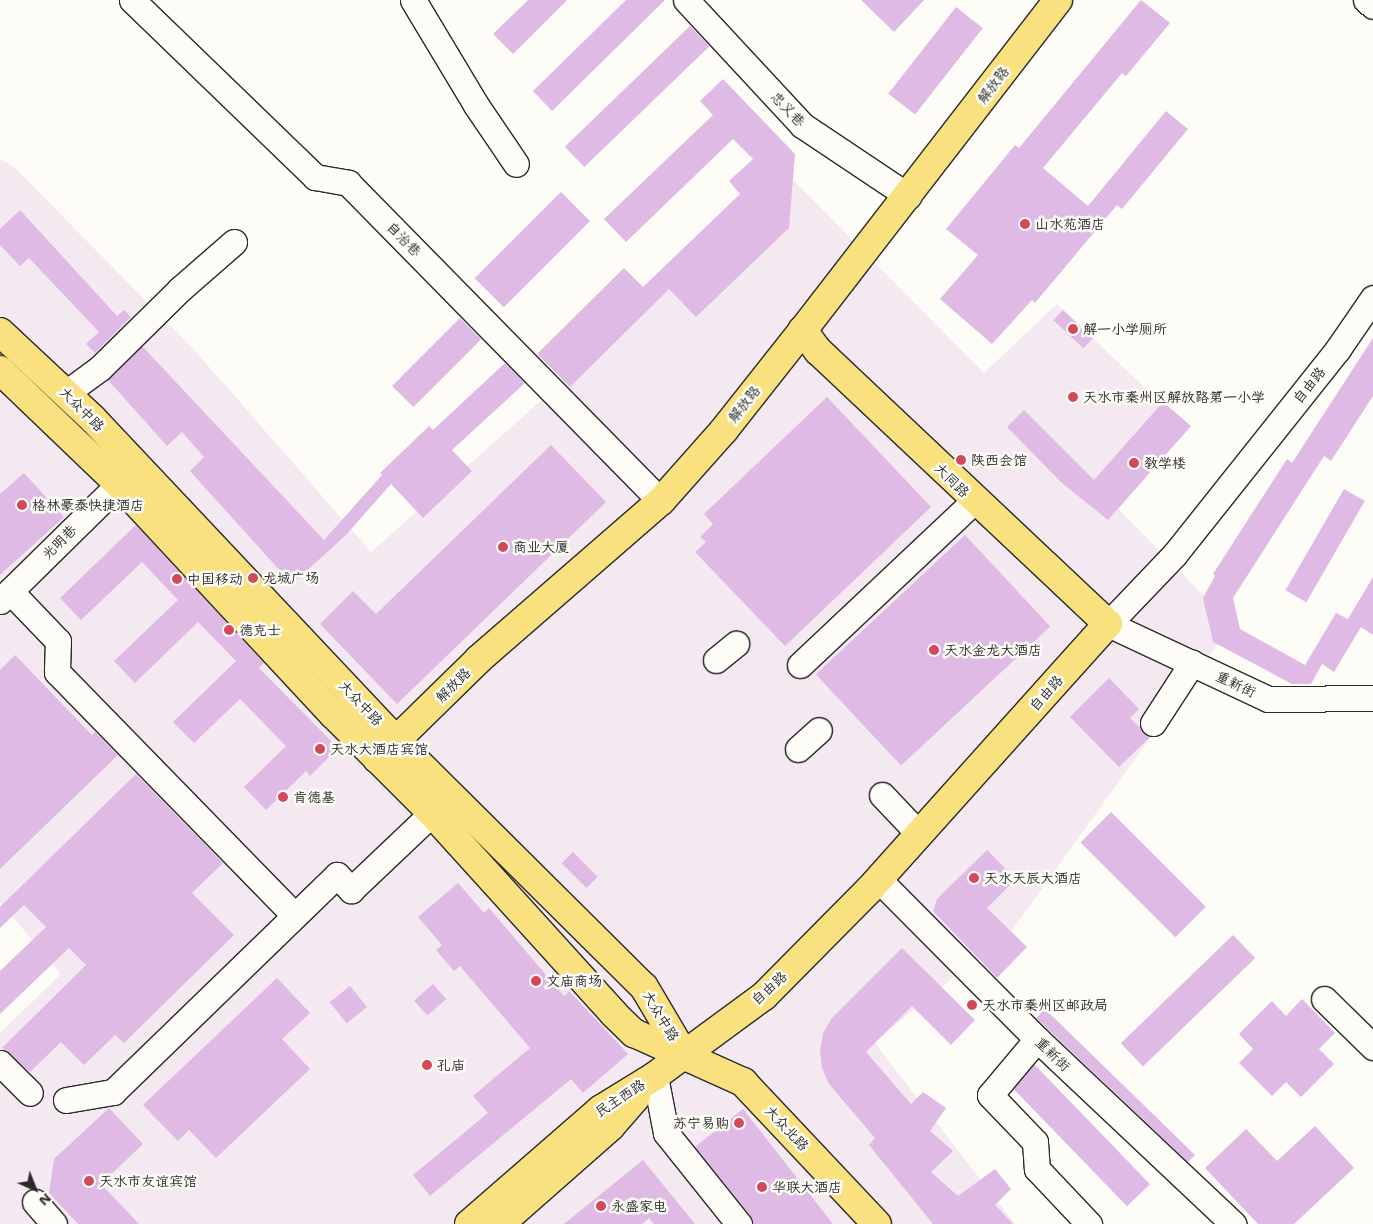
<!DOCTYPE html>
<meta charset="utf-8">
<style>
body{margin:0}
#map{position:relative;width:1373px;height:1224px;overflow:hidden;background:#fdfcf7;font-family:"Shantell Sans","LXGW WenKai TC",sans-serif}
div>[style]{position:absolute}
.built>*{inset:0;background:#f4e8f1}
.building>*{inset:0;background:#dfbae4;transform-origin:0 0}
.roads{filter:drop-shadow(1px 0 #2b2b2b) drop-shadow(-1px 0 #2b2b2b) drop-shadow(0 1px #2b2b2b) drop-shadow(0 -1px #2b2b2b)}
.minor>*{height:25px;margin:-12.5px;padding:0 12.5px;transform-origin:12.5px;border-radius:12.5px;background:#fdfcf7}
.major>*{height:28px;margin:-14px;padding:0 14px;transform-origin:14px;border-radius:14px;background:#fae180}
.dots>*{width:14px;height:14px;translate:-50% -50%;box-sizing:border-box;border:2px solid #fdfcf7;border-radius:50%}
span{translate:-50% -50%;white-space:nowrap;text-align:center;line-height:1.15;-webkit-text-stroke:5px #fdfcf7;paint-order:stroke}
.street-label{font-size:14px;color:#2b2b2b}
.poi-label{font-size:14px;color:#2b2b2b}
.left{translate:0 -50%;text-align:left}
.right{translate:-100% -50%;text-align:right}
.north{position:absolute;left:10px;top:1164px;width:50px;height:50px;-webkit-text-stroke:4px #fdfcf7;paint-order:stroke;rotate:136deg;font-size:14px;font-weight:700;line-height:20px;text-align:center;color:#2b2b2b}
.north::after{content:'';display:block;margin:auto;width:18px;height:22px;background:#2b2b2b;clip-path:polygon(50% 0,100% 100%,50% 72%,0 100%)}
</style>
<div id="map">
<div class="built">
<i style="clip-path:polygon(0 159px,14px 167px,196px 352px,371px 552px,791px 178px,984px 373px,1057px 304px,1188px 429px,1118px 509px,1232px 624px,1013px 929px,874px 1042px,1015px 1224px,0 1224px,0 1033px,61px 974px,0 902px)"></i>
</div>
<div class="building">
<i style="clip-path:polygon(528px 0,567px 0,513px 54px,493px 34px)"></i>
<i style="clip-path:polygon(626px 0,665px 0,552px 111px,533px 91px)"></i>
<i style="clip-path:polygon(861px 0,924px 0,894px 32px)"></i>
<i style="clip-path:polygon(1141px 0,1170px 23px,1126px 76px,1122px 73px,1043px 168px,1088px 206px,1166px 111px,1188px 129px,1122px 209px,1117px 205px,1035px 303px,1032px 300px,992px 344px,940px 299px,978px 255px,946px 229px,1015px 145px,1019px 148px)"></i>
<i style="left:956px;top:7px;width:34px;height:110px;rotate:38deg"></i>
<i style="left:690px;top:26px;width:28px;height:174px;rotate:46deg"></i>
<i style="clip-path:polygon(723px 79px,795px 154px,789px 228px,696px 317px,669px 289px,570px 387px,537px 354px,624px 268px,643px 287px,740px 194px,729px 181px,753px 159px,733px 139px,626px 242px,604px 219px,713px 115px,700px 101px)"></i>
<i style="left:561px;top:192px;width:41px;height:122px;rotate:45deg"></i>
<i style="clip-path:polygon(20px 210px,117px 316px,124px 310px,131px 317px,95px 353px,86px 344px,99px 332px,29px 258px,20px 266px,0 245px,0 229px)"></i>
<i style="left:1063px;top:310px;width:41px;height:14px;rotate:43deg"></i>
<i style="left:460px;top:318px;width:30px;height:96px;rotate:45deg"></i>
<i style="clip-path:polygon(1373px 338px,1373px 396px,1331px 461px,1324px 456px,1233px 598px,1240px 629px,1305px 665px,1336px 613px,1348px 619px,1373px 577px,1373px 635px,1361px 627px,1334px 672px,1322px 664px,1311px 684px,1292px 684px,1213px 642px,1203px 598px,1215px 576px,1213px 574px,1287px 459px,1292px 463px)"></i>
<i style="clip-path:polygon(142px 346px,324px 540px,382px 475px,380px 473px,429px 426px,433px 430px,505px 363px,525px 383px,452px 450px,472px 471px,423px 518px,391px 484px,346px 535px,292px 584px,190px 471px,204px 457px,182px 432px,167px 446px,108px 380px)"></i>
<i style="clip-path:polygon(827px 397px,931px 507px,785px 646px,695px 552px,706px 542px,700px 537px,713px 524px,704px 514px)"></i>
<i style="clip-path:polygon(1163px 402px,1191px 426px,1108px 520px,1062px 483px,1007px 427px,1024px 410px,1094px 480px)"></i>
<i style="clip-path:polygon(551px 445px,606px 502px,397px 704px,320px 624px,353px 591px,376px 614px)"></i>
<i style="clip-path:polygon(24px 473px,64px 517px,0 575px,0 494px)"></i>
<i style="left:1344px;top:489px;width:24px;height:117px;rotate:30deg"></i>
<i style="clip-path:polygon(136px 525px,264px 663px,259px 668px,338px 748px,310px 776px,306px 771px,266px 810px,244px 787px,286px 746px,240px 699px,194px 743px,173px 722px,236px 661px,198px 622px,135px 683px,114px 661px,178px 600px,142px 562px,81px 620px,60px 598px)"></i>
<i style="left:965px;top:535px;width:125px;height:204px;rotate:47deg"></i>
<i style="clip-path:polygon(15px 655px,92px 735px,95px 732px,118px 755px,0 869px,0 670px)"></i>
<i style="clip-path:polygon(1109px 678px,1139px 709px,1130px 718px,1150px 737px,1119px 767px,1070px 717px)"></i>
<i style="clip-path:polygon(136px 774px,223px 863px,192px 893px,234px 935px,124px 1043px,115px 1035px,84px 1065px,61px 1042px,30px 1072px,2px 1048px,86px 965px,69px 948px,0 1014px,0 971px,46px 927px,24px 905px,0 928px,0 907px)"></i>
<i style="left:1111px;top:812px;width:134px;height:43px;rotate:45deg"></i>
<i style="clip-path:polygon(987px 850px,1016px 879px,987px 908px,1027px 947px,997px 978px,933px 911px,937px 899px)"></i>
<i style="left:573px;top:852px;width:35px;height:16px;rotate:45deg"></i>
<i style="clip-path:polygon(458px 883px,484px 913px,489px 908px,564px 996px,569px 991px,628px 1054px,583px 1093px,571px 1079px,430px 1196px,413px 1175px,488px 1113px,473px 1096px,530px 1048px,460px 966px,454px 971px,436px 950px,442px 945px,418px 917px)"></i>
<i style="left:1233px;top:935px;width:32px;height:156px;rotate:46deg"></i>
<i style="clip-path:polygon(902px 948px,975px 1020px,951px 1045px,912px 1006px,866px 1052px,911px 1104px,923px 1092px,946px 1108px,930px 1131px,953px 1151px,931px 1172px,958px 1196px,995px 1169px,1011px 1189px,995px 1205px,1013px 1224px,933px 1224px,869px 1145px,875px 1138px,829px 1084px,822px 1068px,820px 1051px,823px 1033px,832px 1018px)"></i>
<i style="clip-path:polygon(277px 978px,310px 1013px,282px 1039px,310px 1069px,216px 1158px,189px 1130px,178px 1141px,143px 1105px)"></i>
<i style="left:433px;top:984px;width:20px;height:25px;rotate:49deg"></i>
<i style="left:350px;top:986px;width:27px;height:26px;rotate:51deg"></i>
<i style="clip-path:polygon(1302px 999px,1335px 1033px,1319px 1049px,1334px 1064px,1301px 1097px,1286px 1082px,1272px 1096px,1239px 1063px,1253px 1049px,1239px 1034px,1272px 1001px,1286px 1016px)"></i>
<i style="clip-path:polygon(1045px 1009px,1195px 1155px,1188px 1162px,1036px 1018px)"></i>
<i style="left:1034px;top:1064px;width:167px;height:32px;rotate:46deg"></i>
<i style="clip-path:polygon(109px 1108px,143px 1144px,101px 1184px,139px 1224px,78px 1224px,49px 1193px,54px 1159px)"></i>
<i style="clip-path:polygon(743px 1109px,833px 1224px,753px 1224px,750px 1215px,695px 1147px)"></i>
<i style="clip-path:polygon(1315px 1126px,1354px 1168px,1294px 1224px,1258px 1224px,1205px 1168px,1246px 1129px,1277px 1161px)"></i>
<i style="clip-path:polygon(643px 1160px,695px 1224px,654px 1224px,649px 1218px,642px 1224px,564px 1224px)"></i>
</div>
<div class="roads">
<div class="minor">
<i style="left:132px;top:0;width:255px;rotate:44deg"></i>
<i style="left:315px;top:177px;width:34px;rotate:10deg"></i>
<i style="left:348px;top:183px;width:446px;rotate:45.5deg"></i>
<i style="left:413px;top:0;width:122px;rotate:59deg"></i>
<i style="left:476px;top:105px;width:71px;rotate:55.9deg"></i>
<i style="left:686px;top:0;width:171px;rotate:47.1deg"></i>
<i style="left:802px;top:125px;width:128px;rotate:33.8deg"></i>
<i style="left:1366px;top:0;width:9px;rotate:41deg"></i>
<i style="left:1373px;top:298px;width:62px;rotate:124.5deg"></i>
<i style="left:1338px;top:349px;width:262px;rotate:128.5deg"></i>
<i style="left:1175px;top:554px;width:97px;rotate:133.7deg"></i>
<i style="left:1108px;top:624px;width:177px;rotate:25.1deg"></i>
<i style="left:1268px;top:699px;width:105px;rotate:-0.5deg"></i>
<i style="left:66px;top:393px;width:42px;rotate:-36.3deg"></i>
<i style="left:100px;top:368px;width:111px;rotate:-44.6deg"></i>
<i style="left:179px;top:290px;width:73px;rotate:-41.1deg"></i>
<i style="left:10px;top:591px;width:69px;rotate:46.2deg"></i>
<i style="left:58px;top:641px;width:31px;rotate:92deg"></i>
<i style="left:57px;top:672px;width:339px;rotate:45.7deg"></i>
<i style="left:0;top:601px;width:167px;rotate:-44.5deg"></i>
<i style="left:716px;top:660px;width:26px;rotate:-39deg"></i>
<i style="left:800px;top:665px;width:239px;rotate:-43.3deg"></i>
<i style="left:1153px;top:723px;width:72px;rotate:-57deg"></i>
<i style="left:798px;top:749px;width:28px;rotate:-42deg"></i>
<i style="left:882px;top:795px;width:54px;rotate:46.5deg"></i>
<i style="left:878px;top:879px;width:226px;rotate:45.2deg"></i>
<i style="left:1037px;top:1039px;width:270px;rotate:43.3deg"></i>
<i style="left:1324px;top:999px;width:69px;rotate:44.4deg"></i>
<i style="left:1037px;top:1039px;width:73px;rotate:130deg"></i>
<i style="left:990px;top:1095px;width:65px;rotate:46.2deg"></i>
<i style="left:1035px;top:1142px;width:27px;rotate:86deg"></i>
<i style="left:1037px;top:1169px;width:76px;rotate:46.6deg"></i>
<i style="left:0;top:1063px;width:42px;rotate:45deg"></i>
<i style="left:655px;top:1076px;width:58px;rotate:79.1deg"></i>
<i style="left:666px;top:1133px;width:117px;rotate:51.3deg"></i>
<i style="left:66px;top:1100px;width:48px;rotate:-9.7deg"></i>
<i style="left:113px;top:1092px;width:312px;rotate:-44.1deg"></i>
<i style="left:337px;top:875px;width:21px;rotate:47deg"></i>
<i style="left:351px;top:890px;width:112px;rotate:-43.5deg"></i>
<i style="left:35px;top:1202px;width:29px;rotate:49deg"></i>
</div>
<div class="major">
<i style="left:0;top:332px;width:127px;rotate:43.1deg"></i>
<i style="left:93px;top:419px;width:442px;rotate:46.7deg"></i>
<i style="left:396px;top:741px;width:349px;rotate:44.8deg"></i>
<i style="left:644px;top:987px;width:77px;rotate:59.4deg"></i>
<i style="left:0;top:370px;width:165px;rotate:43.8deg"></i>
<i style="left:119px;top:484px;width:314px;rotate:47.1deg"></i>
<i style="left:333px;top:714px;width:140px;rotate:45deg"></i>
<i style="left:432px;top:813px;width:271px;rotate:47.8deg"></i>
<i style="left:614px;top:1014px;width:28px;rotate:44deg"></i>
<i style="left:634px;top:1033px;width:120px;rotate:24.2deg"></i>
<i style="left:743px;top:1082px;width:195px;rotate:46.7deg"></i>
<i style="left:377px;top:759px;width:143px;rotate:-44.4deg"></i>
<i style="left:479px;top:659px;width:241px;rotate:-41deg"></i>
<i style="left:661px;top:501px;width:95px;rotate:-48.4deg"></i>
<i style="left:724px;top:430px;width:127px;rotate:-51.7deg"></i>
<i style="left:803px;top:330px;width:417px;rotate:-52.3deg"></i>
<i style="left:469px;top:1224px;width:174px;rotate:-41deg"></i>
<i style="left:600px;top:1110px;width:65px;rotate:-31.7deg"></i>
<i style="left:655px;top:1076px;width:135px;rotate:-36.3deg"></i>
<i style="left:764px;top:996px;width:149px;rotate:-45.3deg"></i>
<i style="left:869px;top:890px;width:358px;rotate:-48.1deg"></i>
<i style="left:1108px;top:624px;width:398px;rotate:-136.7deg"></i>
<i style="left:818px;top:351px;width:26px;rotate:-126deg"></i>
<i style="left:500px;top:1224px;width:148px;rotate:-41.4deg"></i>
<i style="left:611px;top:1126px;width:38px;rotate:-49deg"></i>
</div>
</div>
<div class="dots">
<i style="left:1025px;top:224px;background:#d1495b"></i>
<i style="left:1073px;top:329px;background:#d1495b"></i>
<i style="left:1073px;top:397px;background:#d1495b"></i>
<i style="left:961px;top:460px;background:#d1495b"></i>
<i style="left:1134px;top:463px;background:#d1495b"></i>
<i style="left:22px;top:505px;background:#d1495b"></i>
<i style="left:503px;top:547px;background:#d1495b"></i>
<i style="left:253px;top:578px;background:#d1495b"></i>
<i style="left:177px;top:579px;background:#d1495b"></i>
<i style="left:229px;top:630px;background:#d1495b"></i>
<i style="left:934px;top:650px;background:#d1495b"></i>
<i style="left:320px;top:749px;background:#d1495b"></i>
<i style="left:283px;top:797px;background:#d1495b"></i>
<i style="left:974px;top:878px;background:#d1495b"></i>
<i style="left:536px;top:981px;background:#d1495b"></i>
<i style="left:972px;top:1005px;background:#d1495b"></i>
<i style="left:427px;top:1065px;background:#d1495b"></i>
<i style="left:739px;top:1123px;background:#d1495b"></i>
<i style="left:89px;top:1181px;background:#d1495b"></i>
<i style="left:762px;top:1187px;background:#d1495b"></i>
<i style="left:601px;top:1206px;background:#d1495b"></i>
</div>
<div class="street-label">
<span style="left:993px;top:85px;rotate:-53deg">解放路</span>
<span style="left:788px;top:109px;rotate:46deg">忠义巷</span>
<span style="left:404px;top:239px;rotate:45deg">自治巷</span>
<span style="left:1309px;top:385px;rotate:-51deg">自由路</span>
<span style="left:744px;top:404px;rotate:-52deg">解放路</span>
<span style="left:82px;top:409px;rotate:45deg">大众中路</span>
<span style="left:952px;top:480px;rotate:44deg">大同路</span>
<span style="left:59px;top:542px;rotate:-45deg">光明巷</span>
<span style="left:1236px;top:684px;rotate:25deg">重新街</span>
<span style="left:453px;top:685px;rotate:-45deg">解放路</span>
<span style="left:1046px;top:693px;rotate:-48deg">自由路</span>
<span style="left:361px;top:703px;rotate:47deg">大众中路</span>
<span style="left:769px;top:988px;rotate:-42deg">自由路</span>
<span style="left:661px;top:1016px;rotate:59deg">大众中路</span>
<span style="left:1053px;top:1054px;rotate:44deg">重新街</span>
<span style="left:620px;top:1098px;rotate:-33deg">民主西路</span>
<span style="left:787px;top:1128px;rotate:47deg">大众北路</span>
</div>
<div class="poi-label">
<span class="left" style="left:1035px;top:224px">山水苑酒店</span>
<span class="left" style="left:1083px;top:329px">解一小学厕所</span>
<span class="left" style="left:1083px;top:397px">天水市秦州区解放路第一小学</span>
<span class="left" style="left:971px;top:460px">陕西会馆</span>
<span class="left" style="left:1144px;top:463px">教学楼</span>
<span class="left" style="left:32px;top:505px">格林豪泰快捷酒店</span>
<span class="left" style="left:513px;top:547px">商业大厦</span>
<span class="left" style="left:263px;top:578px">龙城广场</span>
<span class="left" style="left:187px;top:579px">中国移动</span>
<span class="left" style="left:239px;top:630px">德克士</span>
<span class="left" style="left:944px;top:650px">天水金龙大酒店</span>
<span class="left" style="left:330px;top:749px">天水大酒店宾馆</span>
<span class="left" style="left:293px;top:797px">肯德基</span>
<span class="left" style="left:984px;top:878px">天水天辰大酒店</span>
<span class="left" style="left:546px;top:981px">文庙商场</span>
<span class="left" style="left:982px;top:1005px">天水市秦州区邮政局</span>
<span class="left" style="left:437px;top:1065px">孔庙</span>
<span class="right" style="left:729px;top:1123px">苏宁易购</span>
<span class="left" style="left:99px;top:1181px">天水市友谊宾馆</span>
<span class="left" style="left:772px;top:1187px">华联大酒店</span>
<span class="left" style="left:611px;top:1206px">永盛家电</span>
</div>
<div class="north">N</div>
</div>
